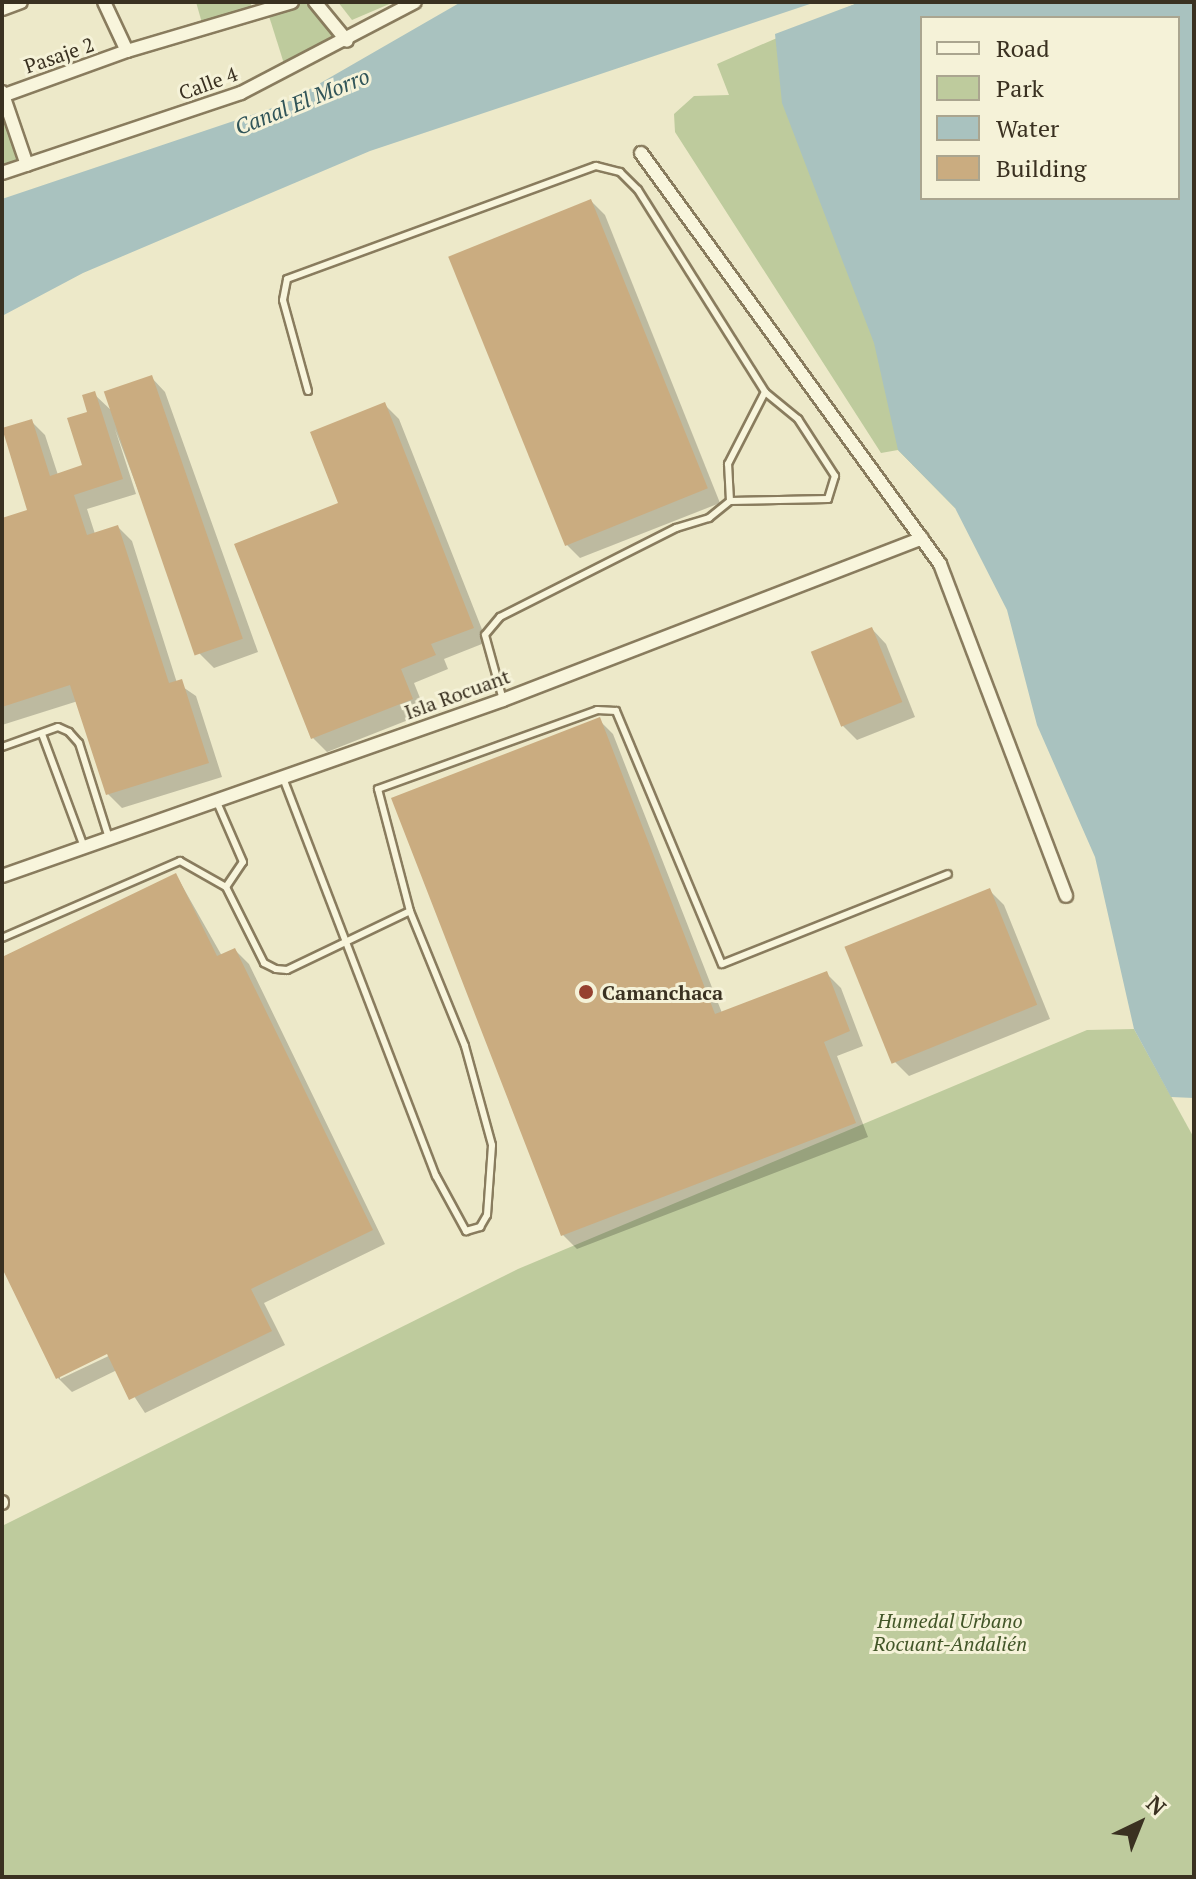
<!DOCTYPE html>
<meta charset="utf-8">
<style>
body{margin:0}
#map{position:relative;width:1196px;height:1879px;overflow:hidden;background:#ede9c9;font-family:"PT Serif",serif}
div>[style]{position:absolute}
.green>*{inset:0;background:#becb9d}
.water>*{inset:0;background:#a9c2bf}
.pier>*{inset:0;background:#ede9c9}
.shadow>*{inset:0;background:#0003}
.building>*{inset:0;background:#caac80;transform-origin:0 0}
.roads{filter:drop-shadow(2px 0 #897c5e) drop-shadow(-2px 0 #897c5e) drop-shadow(0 2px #897c5e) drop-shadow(0 -2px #897c5e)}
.service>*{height:6px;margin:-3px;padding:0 3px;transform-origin:3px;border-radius:3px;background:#f8f5dc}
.minor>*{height:12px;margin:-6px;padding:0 6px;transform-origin:6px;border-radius:6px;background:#f8f5dc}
.dots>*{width:22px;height:22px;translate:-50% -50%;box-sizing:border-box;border:4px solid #f5f2d8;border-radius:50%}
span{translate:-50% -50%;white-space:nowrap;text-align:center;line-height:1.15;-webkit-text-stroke:6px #f5f2d8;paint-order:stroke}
.street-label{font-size:20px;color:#3a3121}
.poi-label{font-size:20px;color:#3a3121;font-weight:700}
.left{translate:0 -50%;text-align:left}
.park-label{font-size:20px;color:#425628;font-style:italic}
.water-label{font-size:22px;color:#315559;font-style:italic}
.frame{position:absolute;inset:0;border:4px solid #3a3121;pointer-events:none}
.legend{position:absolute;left:920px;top:16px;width:260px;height:184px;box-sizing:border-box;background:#f5f2d8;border:2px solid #aaa58f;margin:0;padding:10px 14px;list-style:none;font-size:24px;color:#3a3121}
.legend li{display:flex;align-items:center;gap:16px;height:40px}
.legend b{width:40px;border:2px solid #aaa58f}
.north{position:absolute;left:1100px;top:1783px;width:80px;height:80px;-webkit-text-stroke:6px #f5f2d8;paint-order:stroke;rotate:43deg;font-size:22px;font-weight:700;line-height:32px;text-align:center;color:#3a3121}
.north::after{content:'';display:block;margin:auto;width:28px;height:36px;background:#3a3121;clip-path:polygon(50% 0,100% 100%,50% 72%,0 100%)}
</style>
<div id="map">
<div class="green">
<i style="clip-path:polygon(196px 2px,250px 2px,254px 14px,204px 30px)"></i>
<i style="clip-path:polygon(295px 2px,314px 2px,345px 41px,286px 70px,268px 13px)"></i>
<i style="clip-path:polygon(338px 2px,394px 2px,352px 20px)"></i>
<i style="clip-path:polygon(860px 2px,922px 18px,922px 198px,955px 508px,898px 450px,881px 453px,675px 132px,674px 114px,694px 96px,729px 95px,717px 64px)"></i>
<i style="clip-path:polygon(2px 104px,23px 163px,2px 170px)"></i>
<i style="clip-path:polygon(1134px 1029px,1194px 1138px,1194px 1877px,2px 1877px,2px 1526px,518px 1269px,1087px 1030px)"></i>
</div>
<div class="water">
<i style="clip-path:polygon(461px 2px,816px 2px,370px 151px,83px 273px,2px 316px,2px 199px,284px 104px)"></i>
<i style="clip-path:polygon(evenodd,860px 2px,1194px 2px,1194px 1098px,1171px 1097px,1134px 1029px,1095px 857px,1037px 725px,1007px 610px,955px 508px,898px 450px,874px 343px,782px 103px,775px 34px,860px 2px,922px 18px,1178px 18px,1178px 198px,922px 198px,922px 18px)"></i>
</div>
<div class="pier">
<i style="clip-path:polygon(848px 2px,860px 2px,774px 31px,802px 17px)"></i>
</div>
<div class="shadow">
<i style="clip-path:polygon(591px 201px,605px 215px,720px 503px,580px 558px,566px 544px)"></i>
<i style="clip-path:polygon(151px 377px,165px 392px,258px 652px,214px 668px,200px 654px,115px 429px,136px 494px,87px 509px,95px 534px,118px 527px,132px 541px,177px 683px,196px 696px,222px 777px,122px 808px,108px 794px,78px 701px,2px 725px,2px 520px,30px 511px,31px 421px,45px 435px,58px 475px,85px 467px,94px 394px,114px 413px)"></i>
<i style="clip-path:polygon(385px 405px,399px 419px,487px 642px,444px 659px,448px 669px,414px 683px,426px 713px,327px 752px,313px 738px,341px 504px)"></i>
<i style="clip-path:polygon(872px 629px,886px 644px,915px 717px,857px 740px,843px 726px)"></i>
<i style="clip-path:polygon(599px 720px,613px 734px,722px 1013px,826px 973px,841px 988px,863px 1046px,837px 1056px,868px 1137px,577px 1249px,563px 1235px)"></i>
<i style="clip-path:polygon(evenodd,176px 875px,222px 956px,235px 950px,249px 964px,385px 1244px,264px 1303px,285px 1345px,145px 1413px,117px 1370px,72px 1392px,58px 1378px,2px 1264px,2px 959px,176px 875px,115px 1348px,117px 1352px,60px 1379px,60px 1375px,115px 1348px)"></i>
<i style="clip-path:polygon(990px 891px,1004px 905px,1050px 1019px,909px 1076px,895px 1062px)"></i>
</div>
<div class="building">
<i style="left:591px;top:199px;width:312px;height:154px;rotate:68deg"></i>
<i style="left:152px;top:375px;width:279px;height:51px;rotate:71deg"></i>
<i style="clip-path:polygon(95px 391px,123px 479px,74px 495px,87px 535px,118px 525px,169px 683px,182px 679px,209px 763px,106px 795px,70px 685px,2px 707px,2px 518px,27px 510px,2px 428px,32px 419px,50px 476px,82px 465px,67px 418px,87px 412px,82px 395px)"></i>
<i style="clip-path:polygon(385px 402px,474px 628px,431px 644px,436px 655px,401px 669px,413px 699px,311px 739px,234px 544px,338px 503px,310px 432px)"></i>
<i style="left:872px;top:627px;width:81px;height:66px;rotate:68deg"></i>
<i style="clip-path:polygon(600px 717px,715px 1014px,827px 971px,850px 1031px,824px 1042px,856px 1123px,561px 1236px,391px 798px)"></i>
<i style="clip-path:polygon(176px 873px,217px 956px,235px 948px,373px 1230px,251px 1289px,272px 1331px,129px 1400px,107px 1354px,56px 1379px,2px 1268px,2px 957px)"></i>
<i style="left:990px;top:888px;width:126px;height:157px;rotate:68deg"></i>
</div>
<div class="roads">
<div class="service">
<i style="left:308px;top:391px;width:94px;rotate:-105.4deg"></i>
<i style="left:283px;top:300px;width:21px;rotate:-79deg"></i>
<i style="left:287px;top:279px;width:329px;rotate:-20.1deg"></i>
<i style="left:596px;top:166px;width:25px;rotate:14deg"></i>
<i style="left:620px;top:172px;width:25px;rotate:45deg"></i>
<i style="left:638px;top:190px;width:239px;rotate:57.8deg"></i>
<i style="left:765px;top:392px;width:43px;rotate:39.3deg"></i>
<i style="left:798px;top:419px;width:68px;rotate:57deg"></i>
<i style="left:835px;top:476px;width:24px;rotate:107deg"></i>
<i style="left:828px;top:499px;width:98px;rotate:178.8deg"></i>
<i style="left:730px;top:501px;width:27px;rotate:141deg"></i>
<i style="left:709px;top:518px;width:34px;rotate:163deg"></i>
<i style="left:676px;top:528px;width:197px;rotate:153.2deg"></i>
<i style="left:500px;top:617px;width:23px;rotate:130deg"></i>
<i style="left:485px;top:635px;width:67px;rotate:74.5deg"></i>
<i style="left:730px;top:501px;width:37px;rotate:-93deg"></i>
<i style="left:728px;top:464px;width:81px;rotate:-62.8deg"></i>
<i style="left:42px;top:734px;width:121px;rotate:69.6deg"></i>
<i style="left:2px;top:747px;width:59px;rotate:-19.7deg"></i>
<i style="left:58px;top:727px;width:12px;rotate:24deg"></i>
<i style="left:69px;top:732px;width:15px;rotate:48deg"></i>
<i style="left:79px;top:743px;width:100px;rotate:72.5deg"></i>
<i style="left:283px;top:778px;width:426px;rotate:69deg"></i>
<i style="left:436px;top:1176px;width:63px;rotate:61.4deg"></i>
<i style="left:466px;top:1231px;width:15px;rotate:-16deg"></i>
<i style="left:480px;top:1227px;width:14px;rotate:-60deg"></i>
<i style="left:487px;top:1215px;width:70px;rotate:-85.9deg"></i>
<i style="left:492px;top:1145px;width:103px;rotate:-105.3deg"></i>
<i style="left:465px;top:1046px;width:146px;rotate:-112.2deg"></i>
<i style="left:410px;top:911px;width:126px;rotate:-104.7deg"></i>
<i style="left:378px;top:789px;width:233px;rotate:-19.8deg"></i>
<i style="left:597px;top:710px;width:19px;rotate:3deg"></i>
<i style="left:616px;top:711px;width:274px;rotate:67.3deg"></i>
<i style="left:722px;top:964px;width:243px;rotate:-21.7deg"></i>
<i style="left:226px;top:887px;width:85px;rotate:63.4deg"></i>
<i style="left:264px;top:963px;width:13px;rotate:27deg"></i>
<i style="left:276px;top:969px;width:11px;rotate:5deg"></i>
<i style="left:287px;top:970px;width:136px;rotate:-25.6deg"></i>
<i style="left:2px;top:938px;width:194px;rotate:-23.4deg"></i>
<i style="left:180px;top:861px;width:53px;rotate:29.5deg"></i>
<i style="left:226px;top:887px;width:30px;rotate:-56deg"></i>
<i style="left:243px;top:862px;width:68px;rotate:-113.5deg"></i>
</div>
<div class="minor">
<i style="left:104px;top:2px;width:54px;rotate:64.9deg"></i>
<i style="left:315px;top:2px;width:50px;rotate:50.6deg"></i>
<i style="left:2px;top:9px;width:20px;rotate:-20deg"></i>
<i style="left:127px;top:51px;width:172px;rotate:-16.5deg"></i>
<i style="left:2px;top:92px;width:77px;rotate:71.1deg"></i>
<i style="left:2px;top:96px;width:133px;rotate:-19.8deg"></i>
<i style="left:641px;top:153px;width:508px;rotate:53.96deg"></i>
<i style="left:940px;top:564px;width:355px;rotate:69.2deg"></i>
<i style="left:2px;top:173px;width:252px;rotate:-18.5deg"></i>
<i style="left:241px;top:93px;width:196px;rotate:-27.6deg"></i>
<i style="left:2px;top:876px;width:531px;rotate:-19.36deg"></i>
<i style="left:503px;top:700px;width:449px;rotate:-21.1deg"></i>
<i style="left:2px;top:1502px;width:1px;rotate:90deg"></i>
</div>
</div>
<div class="dots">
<i style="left:586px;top:992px;background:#964130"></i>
</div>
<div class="street-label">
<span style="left:59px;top:55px;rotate:-19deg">Pasaje 2</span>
<span style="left:208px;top:83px;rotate:-20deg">Calle 4</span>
<span style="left:457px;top:694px;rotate:-20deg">Isla Rocuant</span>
</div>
<div class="poi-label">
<span class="left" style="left:602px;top:992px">Camanchaca</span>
</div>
<div class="park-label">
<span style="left:950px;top:1632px">Humedal Urbano<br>Rocuant-Andalién</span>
</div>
<div class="water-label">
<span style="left:302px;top:101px;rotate:-22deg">Canal El Morro</span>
</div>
<div class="frame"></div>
<ul class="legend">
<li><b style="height:10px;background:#f8f5dc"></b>Road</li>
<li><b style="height:22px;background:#becb9d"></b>Park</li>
<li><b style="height:22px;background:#a9c2bf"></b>Water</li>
<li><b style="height:22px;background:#caac80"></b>Building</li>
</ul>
<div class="north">N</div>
</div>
